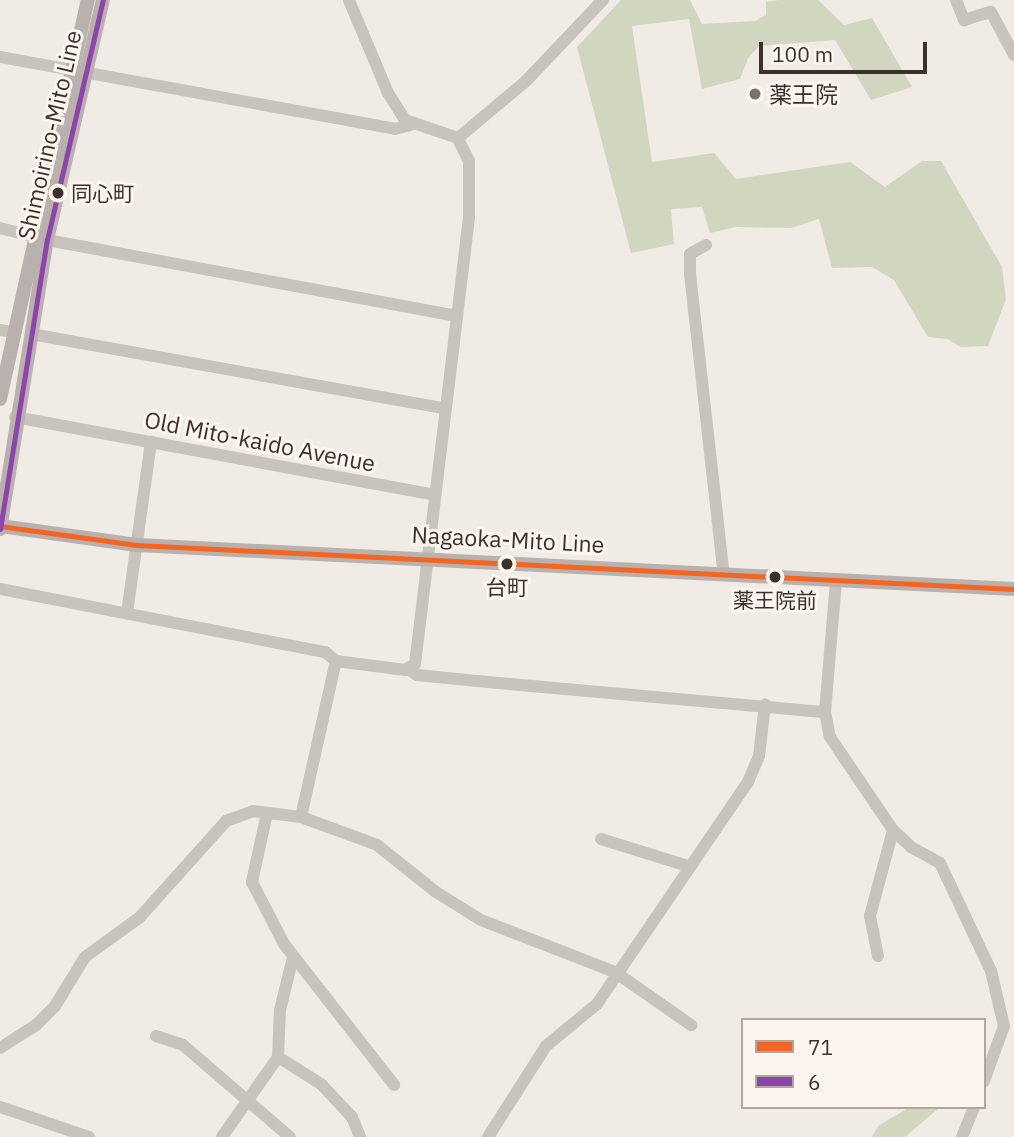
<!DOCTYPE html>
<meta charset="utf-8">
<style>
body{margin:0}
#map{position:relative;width:1014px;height:1137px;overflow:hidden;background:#f0ebe5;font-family:"IBM Plex Sans","Noto Sans JP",sans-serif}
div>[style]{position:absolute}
.green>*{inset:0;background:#d1d6bf}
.minor>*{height:12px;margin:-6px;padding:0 6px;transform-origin:6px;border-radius:6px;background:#c9c3be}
.major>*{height:14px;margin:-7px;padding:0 7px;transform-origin:7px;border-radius:7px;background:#b8b1ad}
.bus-1>*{height:5px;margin:-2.5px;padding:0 2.5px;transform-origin:2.5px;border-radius:2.5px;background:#f26522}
.bus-2>*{height:5px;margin:-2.5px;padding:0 2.5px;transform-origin:2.5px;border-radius:2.5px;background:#8e44ad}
.dots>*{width:19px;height:19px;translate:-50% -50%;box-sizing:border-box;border:4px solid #fbf5ee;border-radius:50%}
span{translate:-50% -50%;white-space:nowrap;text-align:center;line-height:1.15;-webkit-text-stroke:6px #fbf5ee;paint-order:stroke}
.bus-label{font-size:21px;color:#3b302b}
.left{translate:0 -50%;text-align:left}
.poi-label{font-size:23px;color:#3b302b}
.street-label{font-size:23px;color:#3b302b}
.legend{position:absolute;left:741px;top:1018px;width:245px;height:91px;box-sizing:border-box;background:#fbf5ee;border:2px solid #aea6a0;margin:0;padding:9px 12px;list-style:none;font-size:21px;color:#3b302b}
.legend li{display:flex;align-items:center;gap:14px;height:35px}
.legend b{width:35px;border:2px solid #aea6a0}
.scale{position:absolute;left:759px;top:42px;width:168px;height:32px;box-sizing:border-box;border:4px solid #3b302b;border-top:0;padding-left:9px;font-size:21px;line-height:24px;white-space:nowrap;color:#3b302b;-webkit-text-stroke:5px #fbf5ee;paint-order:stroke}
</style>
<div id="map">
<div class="green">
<i style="clip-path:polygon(621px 0,690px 0,702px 24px,755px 21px,766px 15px,766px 2px,779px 0,818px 0,844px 25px,872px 18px,912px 87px,871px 100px,835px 40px,759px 46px,748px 58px,740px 79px,702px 89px,689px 19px,632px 26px,652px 162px,714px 153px,736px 179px,850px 162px,885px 187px,922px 161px,941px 161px,1002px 267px,1006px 299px,988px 346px,961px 347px,947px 339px,928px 337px,894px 280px,872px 267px,832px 268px,819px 219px,791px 228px,736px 227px,710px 233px,702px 207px,671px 209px,674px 244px,631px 253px,577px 47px)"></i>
<i style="clip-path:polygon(910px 1107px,940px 1107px,905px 1137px,872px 1137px,878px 1126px)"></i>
</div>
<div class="minor">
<i style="left:956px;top:0;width:22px;rotate:68deg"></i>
<i style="left:964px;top:20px;width:28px;rotate:-17deg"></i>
<i style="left:991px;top:12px;width:49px;rotate:61.9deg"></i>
<i style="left:0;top:57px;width:402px;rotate:10.3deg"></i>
<i style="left:395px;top:129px;width:16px;rotate:-15deg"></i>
<i style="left:458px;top:138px;width:89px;rotate:-40deg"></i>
<i style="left:526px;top:81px;width:112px;rotate:-46.5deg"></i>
<i style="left:0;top:228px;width:34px;rotate:14deg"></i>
<i style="left:47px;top:240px;width:417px;rotate:10.5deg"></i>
<i style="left:706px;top:245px;width:18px;rotate:151deg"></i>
<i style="left:690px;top:254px;width:20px;rotate:90deg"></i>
<i style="left:690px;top:274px;width:303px;rotate:83.6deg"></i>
<i style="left:0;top:330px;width:14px;rotate:8deg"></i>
<i style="left:31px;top:334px;width:420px;rotate:10.2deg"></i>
<i style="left:15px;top:417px;width:427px;rotate:10.5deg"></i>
<i style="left:836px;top:581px;width:131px;rotate:94.8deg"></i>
<i style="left:825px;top:712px;width:25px;rotate:79deg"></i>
<i style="left:830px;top:737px;width:112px;rotate:55.9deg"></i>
<i style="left:893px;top:830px;width:25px;rotate:43deg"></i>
<i style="left:911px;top:847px;width:33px;rotate:29deg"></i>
<i style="left:940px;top:863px;width:119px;rotate:64.7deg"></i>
<i style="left:991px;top:971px;width:57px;rotate:76.7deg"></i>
<i style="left:1004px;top:1026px;width:59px;rotate:110deg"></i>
<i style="left:0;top:589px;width:331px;rotate:11deg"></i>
<i style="left:325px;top:652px;width:14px;rotate:39deg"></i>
<i style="left:127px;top:613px;width:173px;rotate:-82deg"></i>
<i style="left:410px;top:670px;width:9px;rotate:36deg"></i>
<i style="left:417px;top:675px;width:81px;rotate:5.6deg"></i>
<i style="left:498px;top:683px;width:328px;rotate:5.1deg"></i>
<i style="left:267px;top:813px;width:71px;rotate:102.3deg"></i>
<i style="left:252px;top:882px;width:70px;rotate:62.7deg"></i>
<i style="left:284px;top:944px;width:179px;rotate:52deg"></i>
<i style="left:301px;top:817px;width:81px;rotate:20.2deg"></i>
<i style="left:377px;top:845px;width:75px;rotate:38.5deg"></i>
<i style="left:436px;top:892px;width:53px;rotate:31.9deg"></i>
<i style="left:481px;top:920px;width:144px;rotate:21.2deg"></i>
<i style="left:615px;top:972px;width:93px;rotate:34.9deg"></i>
<i style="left:601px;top:839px;width:91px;rotate:17.2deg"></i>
<i style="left:878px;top:956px;width:41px;rotate:-101.3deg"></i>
<i style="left:870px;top:916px;width:89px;rotate:-75deg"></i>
<i style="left:156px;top:1036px;width:28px;rotate:18deg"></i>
<i style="left:183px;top:1045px;width:141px;rotate:40.7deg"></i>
<i style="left:0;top:1048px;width:43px;rotate:-32.6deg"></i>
<i style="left:36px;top:1025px;width:27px;rotate:-45deg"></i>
<i style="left:55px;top:1006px;width:57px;rotate:-58.5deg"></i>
<i style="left:85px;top:957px;width:68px;rotate:-36deg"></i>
<i style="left:140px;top:917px;width:129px;rotate:-48.1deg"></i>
<i style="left:226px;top:821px;width:29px;rotate:-20deg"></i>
<i style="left:253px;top:811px;width:48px;rotate:7.1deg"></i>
<i style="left:301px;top:817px;width:160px;rotate:-77.4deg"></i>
<i style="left:336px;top:661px;width:70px;rotate:7.4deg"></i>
<i style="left:405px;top:670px;width:12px;rotate:-31deg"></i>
<i style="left:415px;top:664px;width:450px;rotate:-83.1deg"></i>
<i style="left:469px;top:217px;width:56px;rotate:-90deg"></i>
<i style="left:469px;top:161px;width:25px;rotate:-116deg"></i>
<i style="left:458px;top:138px;width:56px;rotate:-161.2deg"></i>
<i style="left:405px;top:120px;width:32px;rotate:-122deg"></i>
<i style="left:388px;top:93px;width:101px;rotate:-112.8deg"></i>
<i style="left:278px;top:1057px;width:51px;rotate:32.1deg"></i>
<i style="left:321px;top:1084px;width:45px;rotate:46.8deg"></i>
<i style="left:352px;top:1117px;width:22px;rotate:68deg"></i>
<i style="left:0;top:1107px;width:94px;rotate:18.6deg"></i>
<i style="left:222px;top:1137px;width:98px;rotate:-55deg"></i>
<i style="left:278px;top:1057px;width:47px;rotate:-87.6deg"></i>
<i style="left:280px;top:1010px;width:55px;rotate:-76.2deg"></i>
<i style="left:488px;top:1137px;width:108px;rotate:-57.5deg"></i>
<i style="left:546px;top:1046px;width:66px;rotate:-39.5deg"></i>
<i style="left:597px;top:1004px;width:268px;rotate:-55.8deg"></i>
<i style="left:748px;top:782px;width:28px;rotate:-67deg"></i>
<i style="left:759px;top:756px;width:52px;rotate:-83.4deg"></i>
<i style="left:962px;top:1137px;width:32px;rotate:-68deg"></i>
</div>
<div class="major">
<i style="left:0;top:399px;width:409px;rotate:-77.6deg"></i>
<i style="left:0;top:526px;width:138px;rotate:7.9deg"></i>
<i style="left:137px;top:545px;width:878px;rotate:2.87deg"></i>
<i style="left:0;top:529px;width:293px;rotate:-80.8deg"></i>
<i style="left:47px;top:240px;width:246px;rotate:-76.9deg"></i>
</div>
<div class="bus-1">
<i style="left:0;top:526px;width:138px;rotate:7.9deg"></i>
<i style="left:137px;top:545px;width:878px;rotate:2.87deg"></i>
</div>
<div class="bus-2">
<i style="left:0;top:529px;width:293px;rotate:-80.8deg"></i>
<i style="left:47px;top:240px;width:246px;rotate:-76.9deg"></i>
</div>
<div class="dots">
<i style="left:755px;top:94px;background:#7a716c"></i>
<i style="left:58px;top:193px;background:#3b302b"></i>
<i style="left:507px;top:564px;background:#3b302b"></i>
<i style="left:775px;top:577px;background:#3b302b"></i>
</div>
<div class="bus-label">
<span class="left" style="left:71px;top:193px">同心町</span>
<span style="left:507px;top:587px">台町</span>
<span style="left:775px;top:600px">薬王院前</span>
</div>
<div class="poi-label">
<span class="left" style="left:769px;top:94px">薬王院</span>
</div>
<div class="street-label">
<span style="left:49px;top:135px;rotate:-77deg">Shimoirino-Mito Line</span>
<span style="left:260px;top:441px;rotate:11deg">Old Mito-kaido Avenue</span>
<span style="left:508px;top:539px;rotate:3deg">Nagaoka-Mito Line</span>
</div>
<ul class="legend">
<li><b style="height:9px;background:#f26522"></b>71</li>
<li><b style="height:9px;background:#8e44ad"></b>6</li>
</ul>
<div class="scale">100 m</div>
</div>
